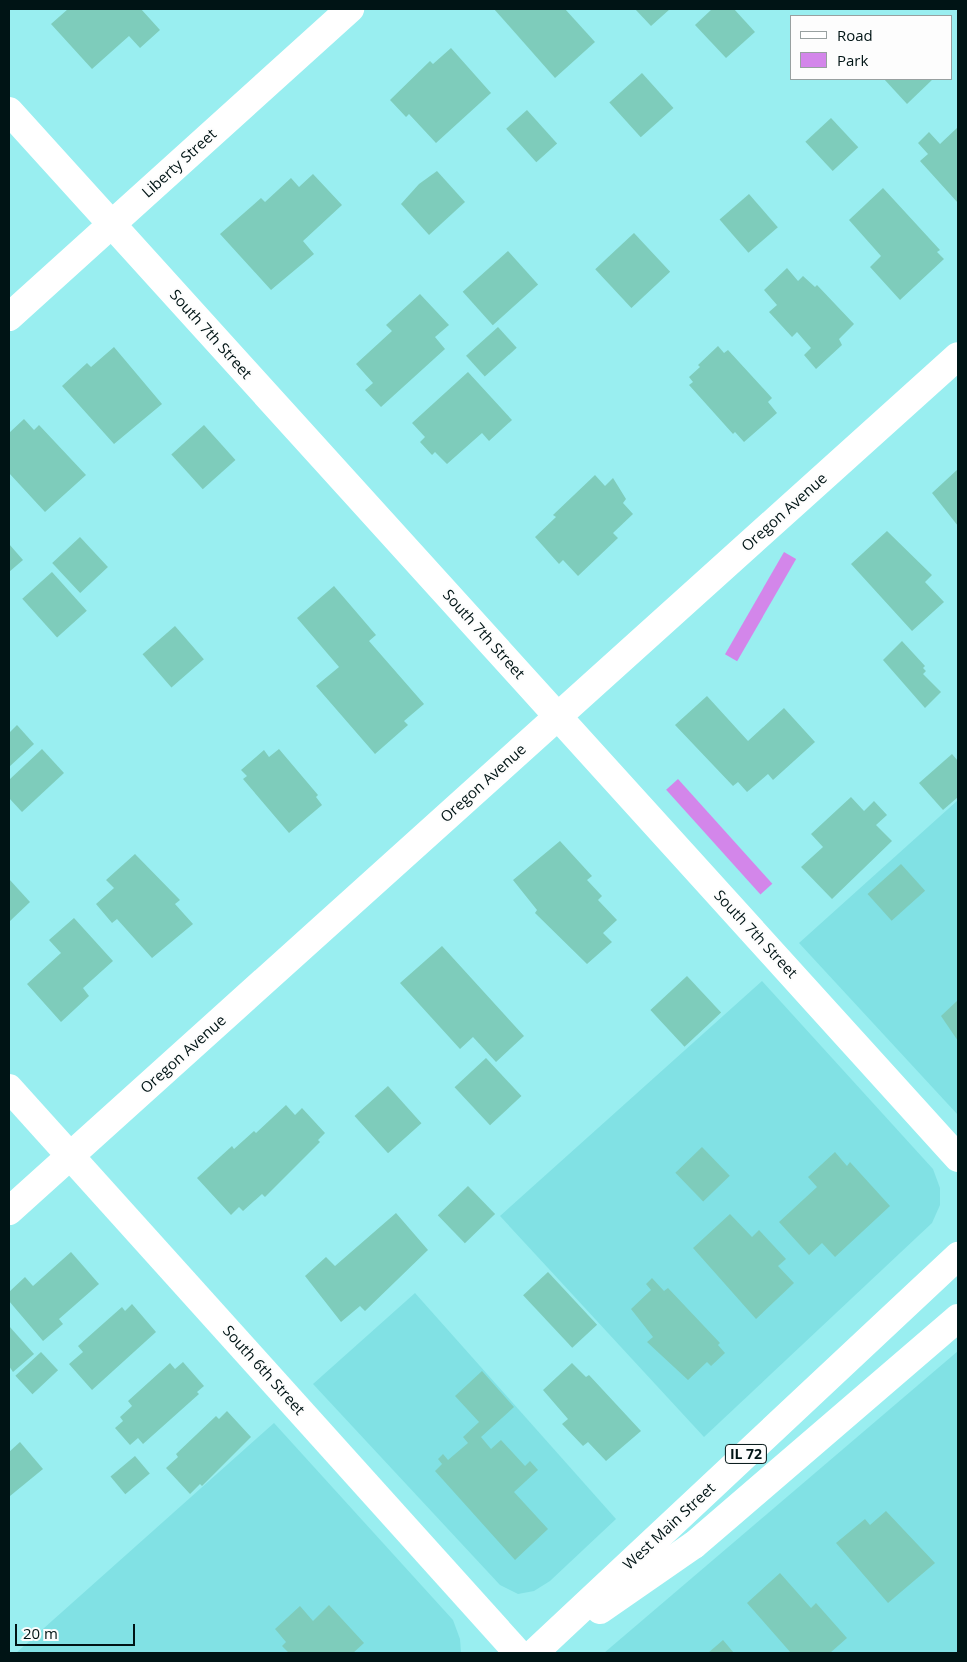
<!DOCTYPE html>
<style>
body{margin:0}
#map{position:relative;width:967px;height:1662px;overflow:hidden;background:#99eef0;font-family:"Open Sans",sans-serif}
div>[style]{position:absolute}
.built>*{inset:0;background:#81e1e4}
.green>*{inset:0;background:#d386ea;transform-origin:0 0}
.building>*{inset:0;background:#7eccbb;transform-origin:0 0}
.minor>*{height:28px;margin:-14px;padding:0 14px;transform-origin:14px;border-radius:14px;background:#fff}
.primary>*{height:28px;margin:-14px;padding:0 14px;transform-origin:14px;border-radius:14px;background:#fff}
span{translate:-50% -50%;white-space:nowrap;text-align:center;line-height:1.15;-webkit-text-stroke:4px #fdfdfd;paint-order:stroke}
.shield-label span{padding:1px 4px;background:#fdfdfd;border:1px solid;border-radius:4px;-webkit-text-stroke-width:0}
.shield-label{font-size:14px;color:#001415;font-weight:700}
.street-label{font-size:15px;color:#001415}
.frame{position:absolute;inset:0;border:10px solid #001415;pointer-events:none}
.legend{position:absolute;left:790px;top:15px;width:162px;height:65px;box-sizing:border-box;background:#fdfdfd;border:1px solid #98a0a0;margin:0;padding:6px 9px;list-style:none;font-size:15px;color:#001415}
.legend li{display:flex;align-items:center;gap:10px;height:25px}
.legend b{width:25px;border:1px solid #98a0a0}
.scale{position:absolute;left:15px;top:1624px;width:120px;height:22px;box-sizing:border-box;border:2px solid #001415;border-top:0;padding-left:6px;font-size:15px;line-height:18px;white-space:nowrap;color:#001415;-webkit-text-stroke:4px #fdfdfd;paint-order:stroke}
</style>
<div id="map">
<div class="built">
<i style="clip-path:polygon(958px 800px,958px 1115px,799px 943px)"></i>
<i style="clip-path:polygon(762px 981px,933px 1169px,940px 1188px,940px 1205px,932px 1223px,704px 1437px,500px 1216px)"></i>
<i style="clip-path:polygon(415px 1293px,616px 1519px,550px 1581px,534px 1591px,518px 1594px,500px 1585px,313px 1384px)"></i>
<i style="clip-path:polygon(958px 1351px,958px 1653px,604px 1653px)"></i>
<i style="clip-path:polygon(274px 1423px,453px 1620px,460px 1639px,461px 1653px,16px 1653px)"></i>
</div>
<div class="green">
<i style="left:784px;top:552px;width:14px;height:118px;rotate:30deg"></i>
<i style="left:678px;top:779px;width:141px;height:16px;rotate:48deg"></i>
</div>
<div class="building">
<i style="clip-path:polygon(68px 9px,141px 9px,160px 30px,140px 48px,129px 36px,92px 69px,51px 24px)"></i>
<i style="clip-path:polygon(494px 9px,565px 9px,595px 42px,555px 78px)"></i>
<i style="clip-path:polygon(635px 9px,670px 9px,651px 26px)"></i>
<i style="clip-path:polygon(712px 9px,734px 9px,755px 32px,726px 58px,695px 25px)"></i>
<i style="clip-path:polygon(451px 48px,491px 93px,436px 143px,409px 114px,406px 117px,390px 100px,430px 61px,433px 64px)"></i>
<i style="left:642px;top:73px;width:47px;height:44px;rotate:48deg"></i>
<i style="clip-path:polygon(884px 79px,933px 79px,907px 104px)"></i>
<i style="left:527px;top:110px;width:45px;height:28px;rotate:48deg"></i>
<i style="left:831px;top:118px;width:40px;height:35px;rotate:47deg"></i>
<i style="clip-path:polygon(958px 127px,958px 203px,920px 161px,928px 154px,918px 143px,929px 132px,940px 144px)"></i>
<i style="clip-path:polygon(437px 171px,465px 202px,429px 235px,401px 204px,419px 184px)"></i>
<i style="clip-path:polygon(313px 174px,342px 205px,303px 241px,314px 254px,271px 290px,220px 234px,261px 198px,265px 202px,291px 178px,299px 187px)"></i>
<i style="clip-path:polygon(883px 188px,940px 250px,937px 252px,944px 259px,900px 300px,870px 267px,881px 256px,849px 220px)"></i>
<i style="left:749px;top:194px;width:44px;height:39px;rotate:49deg"></i>
<i style="left:634px;top:233px;width:53px;height:53px;rotate:47deg"></i>
<i style="left:508px;top:251px;width:45px;height:61px;rotate:48deg"></i>
<i style="clip-path:polygon(787px 268px,798px 281px,803px 276px,815px 287px,817px 285px,854px 324px,839px 339px,842px 345px,816px 369px,804px 355px,811px 348px,797px 332px,792px 337px,769px 312px,777px 305px,764px 290px)"></i>
<i style="clip-path:polygon(420px 294px,449px 325px,435px 337px,445px 349px,381px 407px,365px 390px,373px 383px,356px 364px,392px 331px,386px 325px)"></i>
<i style="left:498px;top:327px;width:28px;height:43px;rotate:48deg"></i>
<i style="clip-path:polygon(718px 346px,724px 353px,728px 350px,772px 398px,768px 402px,777px 413px,744px 442px,735px 432px,733px 434px,689px 385px,693px 382px,689px 377px,700px 367px,698px 365px)"></i>
<i style="clip-path:polygon(114px 347px,162px 404px,114px 444px,62px 386px,87px 363px,91px 367px)"></i>
<i style="clip-path:polygon(468px 372px,512px 420px,489px 441px,482px 433px,447px 464px,435px 452px,432px 455px,420px 442px,425px 437px,412px 423px)"></i>
<i style="clip-path:polygon(24px 419px,34px 430px,39px 425px,86px 475px,45px 512px,9px 473px,9px 433px)"></i>
<i style="left:204px;top:425px;width:47px;height:44px;rotate:48deg"></i>
<i style="clip-path:polygon(958px 469px,958px 526px,932px 493px)"></i>
<i style="clip-path:polygon(595px 475px,605px 486px,613px 478px,626px 499px,623px 503px,633px 514px,613px 533px,618px 538px,578px 576px,563px 560px,559px 564px,535px 537px,556px 517px,553px 515px)"></i>
<i style="clip-path:polygon(887px 531px,932px 575px,925px 582px,944px 602px,912px 631px,851px 564px)"></i>
<i style="left:80px;top:537px;width:41px;height:38px;rotate:47deg"></i>
<i style="clip-path:polygon(9px 544px,23px 560px,9px 572px)"></i>
<i style="left:52px;top:572px;width:52px;height:40px;rotate:48deg"></i>
<i style="clip-path:polygon(334px 586px,376px 635px,369px 641px,424px 704px,404px 721px,408px 725px,375px 754px,316px 686px,339px 667px,297px 618px)"></i>
<i style="left:175px;top:626px;width:44px;height:43px;rotate:49deg"></i>
<i style="clip-path:polygon(902px 641px,925px 666px,923px 668px,926px 671px,923px 674px,941px 692px,925px 708px,883px 660px)"></i>
<i style="clip-path:polygon(707px 696px,748px 741px,784px 708px,815px 742px,773px 780px,768px 774px,747px 792px,738px 782px,733px 786px,675px 725px)"></i>
<i style="clip-path:polygon(17px 725px,34px 744px,9px 767px,9px 733px)"></i>
<i style="clip-path:polygon(42px 749px,64px 773px,22px 812px,9px 798px,9px 780px)"></i>
<i style="clip-path:polygon(279px 749px,318px 795px,316px 797px,322px 805px,289px 833px,243px 779px,247px 776px,241px 770px,264px 750px,269px 757px)"></i>
<i style="clip-path:polygon(952px 754px,958px 761px,958px 797px,943px 810px,919px 783px)"></i>
<i style="clip-path:polygon(851px 797px,864px 811px,874px 801px,887px 815px,876px 825px,892px 841px,832px 899px,801px 867px,823px 847px,811px 834px)"></i>
<i style="clip-path:polygon(560px 841px,592px 876px,587px 880px,602px 896px,598px 900px,617px 920px,603px 933px,612px 942px,587px 964px,535px 913px,537px 910px,513px 880px)"></i>
<i style="clip-path:polygon(135px 854px,180px 900px,175px 904px,193px 924px,152px 958px,117px 919px,112px 923px,96px 904px,114px 888px,106px 880px)"></i>
<i style="left:901px;top:864px;width:36px;height:45px;rotate:48deg"></i>
<i style="clip-path:polygon(9px 879px,30px 902px,9px 922px)"></i>
<i style="clip-path:polygon(74px 918px,113px 961px,83px 988px,89px 996px,61px 1022px,27px 984px,61px 953px,49px 940px)"></i>
<i style="clip-path:polygon(442px 946px,524px 1036px,496px 1062px,473px 1037px,460px 1049px,400px 983px)"></i>
<i style="left:687px;top:976px;width:50px;height:50px;rotate:47deg"></i>
<i style="clip-path:polygon(958px 1000px,958px 1041px,941px 1016px)"></i>
<i style="left:486px;top:1058px;width:52px;height:43px;rotate:47deg"></i>
<i style="left:388px;top:1086px;width:50px;height:45px;rotate:48deg"></i>
<i style="clip-path:polygon(286px 1105px,295px 1115px,302px 1108px,325px 1133px,318px 1140px,320px 1142px,265px 1197px,262px 1194px,243px 1211px,239px 1207px,231px 1215px,197px 1178px,232px 1146px,234px 1149px,254px 1131px,256px 1133px)"></i>
<i style="left:702px;top:1147px;width:40px;height:37px;rotate:46deg"></i>
<i style="clip-path:polygon(835px 1152px,847px 1166px,850px 1162px,890px 1206px,835px 1257px,822px 1243px,809px 1255px,779px 1222px,817px 1187px,808px 1177px)"></i>
<i style="left:468px;top:1186px;width:39px;height:42px;rotate:46deg"></i>
<i style="clip-path:polygon(396px 1213px,428px 1250px,365px 1311px,360px 1306px,341px 1322px,305px 1276px,326px 1257px,335px 1266px)"></i>
<i style="clip-path:polygon(730px 1214px,752px 1237px,759px 1230px,786px 1259px,778px 1266px,794px 1283px,756px 1319px,693px 1248px)"></i>
<i style="clip-path:polygon(71px 1252px,99px 1284px,59px 1319px,63px 1324px,43px 1341px,9px 1301px,9px 1292px,25px 1277px,33px 1286px)"></i>
<i style="left:548px;top:1272px;width:72px;height:34px;rotate:47deg"></i>
<i style="clip-path:polygon(652px 1278px,664px 1291px,668px 1288px,720px 1343px,718px 1345px,725px 1353px,711px 1366px,707px 1362px,688px 1380px,647px 1342px,653px 1337px,631px 1309px,651px 1290px,646px 1284px)"></i>
<i style="clip-path:polygon(132px 1304px,156px 1332px,92px 1390px,69px 1364px,83px 1352px,78px 1346px,122px 1307px,125px 1311px)"></i>
<i style="clip-path:polygon(9px 1326px,34px 1354px,13px 1372px,9px 1366px)"></i>
<i style="left:41px;top:1352px;width:25px;height:35px;rotate:47deg"></i>
<i style="clip-path:polygon(183px 1362px,204px 1386px,197px 1392px,199px 1394px,143px 1444px,138px 1438px,130px 1445px,115px 1428px,123px 1421px,120px 1417px,132px 1406px,128px 1401px,170px 1363px,175px 1369px)"></i>
<i style="clip-path:polygon(572px 1363px,586px 1377px,589px 1375px,641px 1431px,606px 1461px,588px 1442px,583px 1446px,562px 1424px,568px 1419px,543px 1390px)"></i>
<i style="clip-path:polygon(482px 1371px,514px 1407px,481px 1437px,491px 1449px,501px 1440px,525px 1466px,530px 1461px,538px 1470px,514px 1492px,548px 1529px,515px 1560px,435px 1471px,442px 1464px,438px 1459px,443px 1454px,448px 1460px,468px 1443px,463px 1437px,479px 1422px,455px 1396px)"></i>
<i style="clip-path:polygon(227px 1411px,251px 1437px,202px 1486px,200px 1484px,190px 1494px,166px 1468px,178px 1457px,176px 1454px,216px 1416px,219px 1419px)"></i>
<i style="clip-path:polygon(20px 1442px,43px 1469px,10px 1496px,9px 1452px)"></i>
<i style="left:135px;top:1456px;width:23px;height:32px;rotate:50deg"></i>
<i style="clip-path:polygon(886px 1511px,935px 1563px,888px 1603px,836px 1543px,865px 1519px,870px 1525px)"></i>
<i style="clip-path:polygon(780px 1573px,811px 1608px,816px 1603px,847px 1638px,830px 1653px,791px 1653px,747px 1603px)"></i>
<i style="clip-path:polygon(329px 1605px,364px 1643px,353px 1653px,289px 1653px,282px 1646px,286px 1642px,275px 1629px,300px 1606px,313px 1621px)"></i>
<i style="clip-path:polygon(723px 1640px,734px 1653px,708px 1653px)"></i>
</div>
<div class="minor">
<i style="left:9px;top:111px;width:1413px;rotate:47.81deg"></i>
<i style="left:9px;top:317px;width:460px;rotate:-42.1deg"></i>
<i style="left:9px;top:1088px;width:760px;rotate:47.98deg"></i>
<i style="left:9px;top:1211px;width:1277px;rotate:-42.02deg"></i>
</div>
<div class="primary">
<i style="left:600px;top:1610px;width:114px;rotate:-34.7deg"></i>
<i style="left:694px;top:1545px;width:348px;rotate:-40.7deg"></i>
<i style="left:534px;top:1653px;width:581px;rotate:-43.12deg"></i>
</div>
<div class="shield-label">
<span style="left:746px;top:1454px">IL 72</span>
</div>
<div class="street-label">
<span style="left:179px;top:163px;rotate:-42deg">Liberty Street</span>
<span style="left:211px;top:334px;rotate:48deg">South 7th Street</span>
<span style="left:784px;top:512px;rotate:-42deg">Oregon Avenue</span>
<span style="left:484px;top:634px;rotate:48deg">South 7th Street</span>
<span style="left:483px;top:783px;rotate:-42deg">Oregon Avenue</span>
<span style="left:756px;top:934px;rotate:47deg">South 7th Street</span>
<span style="left:183px;top:1054px;rotate:-42deg">Oregon Avenue</span>
<span style="left:264px;top:1370px;rotate:48deg">South 6th Street</span>
<span style="left:669px;top:1526px;rotate:-43deg">West Main Street</span>
</div>
<div class="frame"></div>
<ul class="legend">
<li><b style="height:6px;background:#fff"></b>Road</li>
<li><b style="height:14px;background:#d386ea"></b>Park</li>
</ul>
<div class="scale">20 m</div>
</div>
